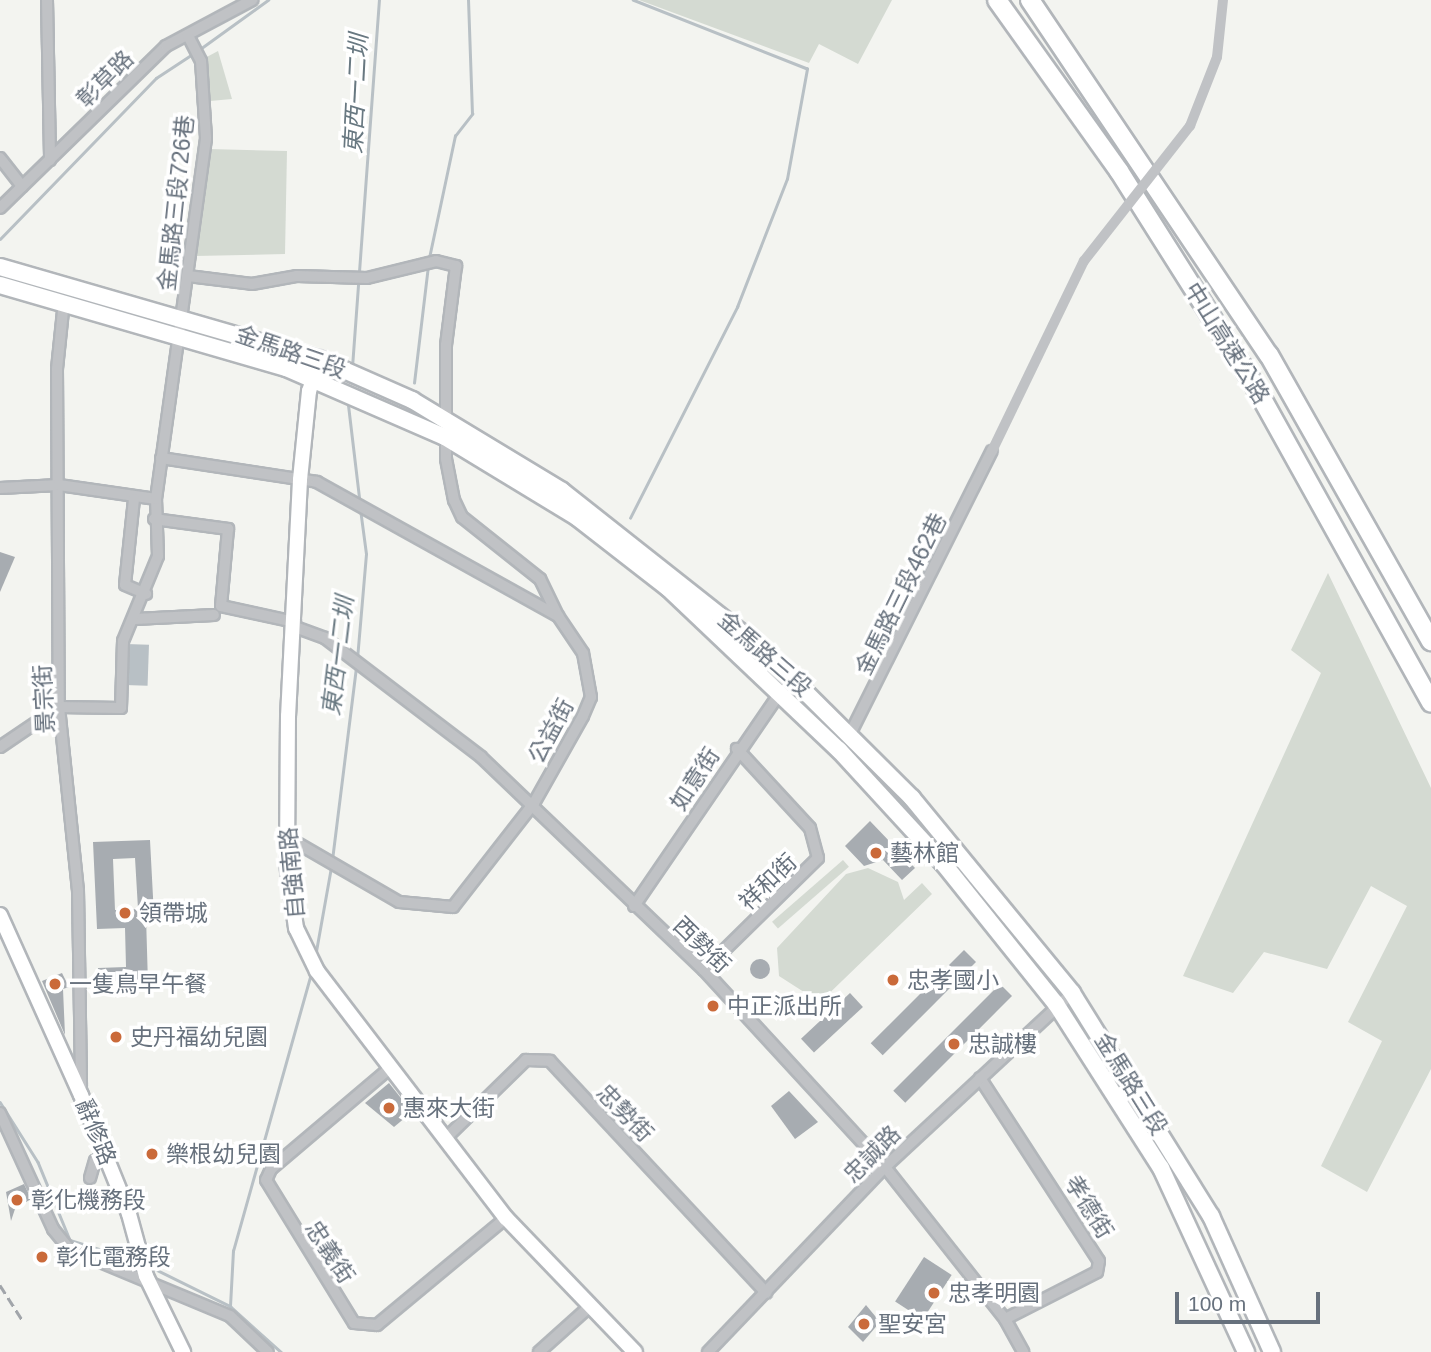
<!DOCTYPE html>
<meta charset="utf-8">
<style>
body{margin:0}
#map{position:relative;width:1431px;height:1352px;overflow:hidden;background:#f3f4f0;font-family:Arial,"Noto Sans TC",sans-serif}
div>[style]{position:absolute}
.green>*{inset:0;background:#d4dad2;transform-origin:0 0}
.water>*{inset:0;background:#b8c0c5;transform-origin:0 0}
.stream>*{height:2.5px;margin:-1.25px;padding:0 1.25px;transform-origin:1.25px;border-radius:1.25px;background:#b8c0c5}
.building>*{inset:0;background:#a7acb1;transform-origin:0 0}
.round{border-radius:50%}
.roads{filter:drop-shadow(2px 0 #b2b6ba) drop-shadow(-2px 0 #b2b6ba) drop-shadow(0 2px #b2b6ba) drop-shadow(0 -2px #b2b6ba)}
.street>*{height:10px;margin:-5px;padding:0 5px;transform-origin:5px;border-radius:5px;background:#c0c2c5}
.secondary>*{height:14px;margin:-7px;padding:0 7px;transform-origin:7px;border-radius:7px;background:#fff}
.primary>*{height:16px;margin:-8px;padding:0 8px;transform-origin:8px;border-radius:8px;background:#fff}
.highway>*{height:18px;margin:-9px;padding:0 9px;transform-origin:9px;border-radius:9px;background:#fff}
.rail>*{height:2.5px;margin-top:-1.25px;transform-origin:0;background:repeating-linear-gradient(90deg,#a1a5aa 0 10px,transparent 0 15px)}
.street-bridge>*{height:10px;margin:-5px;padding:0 5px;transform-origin:5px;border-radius:5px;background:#c0c2c5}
.dots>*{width:19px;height:19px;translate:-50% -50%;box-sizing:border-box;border:4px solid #fff;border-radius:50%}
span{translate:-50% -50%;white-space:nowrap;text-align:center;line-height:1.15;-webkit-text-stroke:7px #fff;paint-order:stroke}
.street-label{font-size:23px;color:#67717d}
.poi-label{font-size:23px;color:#67717d}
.left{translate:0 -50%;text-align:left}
.water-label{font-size:24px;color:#687881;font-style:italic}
.scale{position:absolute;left:1175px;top:1292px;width:145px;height:32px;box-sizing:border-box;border:4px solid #67717d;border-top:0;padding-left:9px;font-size:21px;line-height:24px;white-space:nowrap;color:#67717d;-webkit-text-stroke:5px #fff;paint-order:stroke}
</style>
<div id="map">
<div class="green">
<i style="clip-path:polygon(639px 0,892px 0,858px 64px,819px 44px,809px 63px)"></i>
<i style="clip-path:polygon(218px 51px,232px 99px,210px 101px,203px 59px)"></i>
<i style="clip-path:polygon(209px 149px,287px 151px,285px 254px,195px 256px)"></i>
<i style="clip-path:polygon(1328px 573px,1431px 788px,1431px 1069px,1367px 1192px,1321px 1166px,1382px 1041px,1348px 1022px,1407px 906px,1371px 886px,1327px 969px,1264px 952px,1233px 993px,1183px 976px,1321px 673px,1291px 650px)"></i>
<i style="left:843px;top:860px;width:9px;height:94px;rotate:49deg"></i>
<i style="clip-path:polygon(868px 868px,898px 882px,904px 900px,922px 883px,932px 894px,813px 1009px,803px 999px,807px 994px,779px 976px,777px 948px,846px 874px)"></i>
</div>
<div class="water">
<i style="left:126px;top:644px;width:23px;height:41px;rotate:2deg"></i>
</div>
<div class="stream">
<i style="left:200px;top:49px;width:84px;rotate:-35.8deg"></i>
<i style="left:0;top:239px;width:224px;rotate:-45.9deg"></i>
<i style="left:156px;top:78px;width:45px;rotate:-33.3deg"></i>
<i style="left:429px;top:258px;width:125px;rotate:-78deg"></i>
<i style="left:455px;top:136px;width:28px;rotate:-52deg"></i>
<i style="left:472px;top:114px;width:114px;rotate:-92deg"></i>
<i style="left:352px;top:367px;width:368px;rotate:-85.8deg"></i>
<i style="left:414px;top:383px;width:119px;rotate:-83.2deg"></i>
<i style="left:348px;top:401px;width:102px;rotate:83.2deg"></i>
<i style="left:630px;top:518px;width:237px;rotate:-63.1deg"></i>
<i style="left:737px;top:307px;width:137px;rotate:-68.7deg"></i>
<i style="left:787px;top:179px;width:112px;rotate:-79.7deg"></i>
<i style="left:807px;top:69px;width:187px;rotate:-158.4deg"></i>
<i style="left:357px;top:659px;width:105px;rotate:-85.1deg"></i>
<i style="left:366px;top:554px;width:45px;rotate:-97.6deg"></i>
<i style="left:332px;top:860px;width:195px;rotate:-82.9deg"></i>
<i style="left:315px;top:957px;width:91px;rotate:-79.9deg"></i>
<i style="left:0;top:1102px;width:71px;rotate:57.7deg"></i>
<i style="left:38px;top:1162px;width:84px;rotate:67.7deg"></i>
<i style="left:70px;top:1240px;width:68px;rotate:17.1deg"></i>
<i style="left:147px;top:1265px;width:93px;rotate:26.3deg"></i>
<i style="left:230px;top:1306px;width:69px;rotate:42deg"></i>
<i style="left:230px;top:1306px;width:55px;rotate:-86.9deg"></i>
<i style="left:233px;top:1251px;width:289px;rotate:-74.3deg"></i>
</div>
<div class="building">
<i style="clip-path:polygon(0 552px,15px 557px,0 592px)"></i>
<i style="clip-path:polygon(870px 821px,915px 868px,902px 880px,883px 860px,864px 866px,845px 846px)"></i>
<i style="clip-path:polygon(evenodd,150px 840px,154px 916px,146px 916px,148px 984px,98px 980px,98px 968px,126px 967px,125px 928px,97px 929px,93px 842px,150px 840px,135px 858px,138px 909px,115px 910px,113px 859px,135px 858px)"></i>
<i style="left:964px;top:950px;width:17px;height:132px;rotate:45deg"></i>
<i class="round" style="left:750px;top:959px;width:20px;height:20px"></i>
<i style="clip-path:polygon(62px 973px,69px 987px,63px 989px,65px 1035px,42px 981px)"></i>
<i style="left:1000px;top:984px;width:17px;height:151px;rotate:45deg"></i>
<i style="left:850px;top:993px;width:19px;height:67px;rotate:47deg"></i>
<i style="clip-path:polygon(389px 1083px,412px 1112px,394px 1127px,365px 1103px)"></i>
<i style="clip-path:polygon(789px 1091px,818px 1122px,795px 1139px,771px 1106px)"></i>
<i style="clip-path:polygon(24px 1184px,31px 1199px,15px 1209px,11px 1221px,6px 1192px)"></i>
<i style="left:924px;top:1257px;width:33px;height:53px;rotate:33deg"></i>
<i style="clip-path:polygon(866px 1305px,880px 1322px,863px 1342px,848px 1327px)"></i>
</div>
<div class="roads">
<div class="street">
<i style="left:47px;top:0;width:160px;rotate:88.9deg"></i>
<i style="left:0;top:158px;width:36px;rotate:52deg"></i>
<i style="left:0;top:208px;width:232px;rotate:-44.3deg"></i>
<i style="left:166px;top:46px;width:98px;rotate:-28.1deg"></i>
<i style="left:188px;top:276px;width:64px;rotate:7.1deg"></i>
<i style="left:252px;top:284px;width:46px;rotate:-10.1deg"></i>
<i style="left:297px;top:276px;width:70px;rotate:1.6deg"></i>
<i style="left:367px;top:278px;width:71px;rotate:-13.8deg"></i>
<i style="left:436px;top:261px;width:21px;rotate:14deg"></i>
<i style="left:456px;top:266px;width:80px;rotate:97.2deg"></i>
<i style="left:446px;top:345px;width:114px;rotate:90deg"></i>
<i style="left:446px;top:459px;width:42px;rotate:79deg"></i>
<i style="left:454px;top:500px;width:19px;rotate:65deg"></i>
<i style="left:462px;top:517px;width:100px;rotate:38.5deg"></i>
<i style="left:540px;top:579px;width:41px;rotate:64.1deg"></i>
<i style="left:64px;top:301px;width:68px;rotate:95.9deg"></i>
<i style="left:57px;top:369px;width:338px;rotate:89.7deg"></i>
<i style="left:59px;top:707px;width:184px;rotate:84.1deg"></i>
<i style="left:78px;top:890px;width:196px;rotate:89.1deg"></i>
<i style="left:161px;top:458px;width:158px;rotate:8.7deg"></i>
<i style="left:317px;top:482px;width:276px;rotate:29.1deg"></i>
<i style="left:558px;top:616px;width:45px;rotate:56deg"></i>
<i style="left:583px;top:653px;width:45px;rotate:79.7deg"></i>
<i style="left:591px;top:697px;width:21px;rotate:113deg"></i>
<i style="left:583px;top:716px;width:100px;rotate:119.4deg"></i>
<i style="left:534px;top:803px;width:132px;rotate:127.9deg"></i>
<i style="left:453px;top:907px;width:54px;rotate:-174.7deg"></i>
<i style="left:399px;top:902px;width:129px;rotate:-149.9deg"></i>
<i style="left:0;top:488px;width:59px;rotate:-2.9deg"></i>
<i style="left:59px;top:485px;width:98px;rotate:8.2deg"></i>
<i style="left:134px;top:499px;width:86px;rotate:96deg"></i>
<i style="left:125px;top:585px;width:23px;rotate:23deg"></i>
<i style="left:154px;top:519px;width:75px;rotate:7.7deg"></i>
<i style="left:228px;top:529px;width:77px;rotate:95.2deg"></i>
<i style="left:221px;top:606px;width:76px;rotate:12.2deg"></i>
<i style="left:135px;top:619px;width:79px;rotate:-2.9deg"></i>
<i style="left:295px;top:627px;width:32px;rotate:20deg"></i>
<i style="left:325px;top:638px;width:196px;rotate:37.3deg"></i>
<i style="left:481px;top:757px;width:308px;rotate:43.7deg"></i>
<i style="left:704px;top:970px;width:268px;rotate:47.4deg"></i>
<i style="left:885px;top:1167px;width:194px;rotate:51.7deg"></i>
<i style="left:1005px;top:1319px;width:38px;rotate:61deg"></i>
<i style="left:848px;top:738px;width:321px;rotate:-63.4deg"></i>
<i style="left:0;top:747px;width:71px;rotate:-34.1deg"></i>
<i style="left:59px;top:707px;width:62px;rotate:0.9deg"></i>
<i style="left:121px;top:708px;width:67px;rotate:-88.3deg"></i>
<i style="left:123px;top:641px;width:92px;rotate:-67.6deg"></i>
<i style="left:158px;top:556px;width:57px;rotate:-92deg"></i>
<i style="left:156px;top:499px;width:364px;rotate:-82.1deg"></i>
<i style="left:206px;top:138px;width:77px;rotate:-93.7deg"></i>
<i style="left:201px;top:61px;width:29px;rotate:-117deg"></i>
<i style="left:634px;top:906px;width:280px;rotate:-55.6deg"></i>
<i style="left:704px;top:970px;width:160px;rotate:-44.5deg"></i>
<i style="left:818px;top:858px;width:31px;rotate:-105deg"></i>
<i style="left:810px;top:828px;width:108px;rotate:-132.7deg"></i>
<i style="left:390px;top:1068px;width:156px;rotate:139.7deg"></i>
<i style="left:271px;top:1169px;width:12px;rotate:114deg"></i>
<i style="left:266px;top:1180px;width:168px;rotate:58.4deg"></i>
<i style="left:354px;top:1323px;width:23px;rotate:5deg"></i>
<i style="left:377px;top:1325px;width:168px;rotate:-39.7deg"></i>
<i style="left:980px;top:1078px;width:218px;rotate:57deg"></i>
<i style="left:1099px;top:1261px;width:11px;rotate:100deg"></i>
<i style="left:1097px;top:1272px;width:103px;rotate:152.9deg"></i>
<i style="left:0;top:1113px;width:128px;rotate:65.4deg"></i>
<i style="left:53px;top:1229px;width:26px;rotate:51deg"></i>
<i style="left:69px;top:1249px;width:174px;rotate:22.6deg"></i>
<i style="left:230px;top:1316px;width:52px;rotate:43.5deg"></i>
<i style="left:446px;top:1138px;width:112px;rotate:-44.3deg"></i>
<i style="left:526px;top:1060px;width:24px;rotate:2deg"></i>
<i style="left:550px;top:1061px;width:317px;rotate:47deg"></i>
<i style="left:90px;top:1178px;width:18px;rotate:-74deg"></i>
<i style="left:95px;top:1161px;width:12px;rotate:-35deg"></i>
<i style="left:539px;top:1352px;width:66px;rotate:-41.9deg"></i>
<i style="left:708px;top:1352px;width:256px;rotate:-46.3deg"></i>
<i style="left:885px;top:1167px;width:255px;rotate:-42.9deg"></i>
</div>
<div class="secondary">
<i style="left:319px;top:359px;width:34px;rotate:107deg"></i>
<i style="left:309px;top:391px;width:89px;rotate:95.8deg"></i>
<i style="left:300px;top:480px;width:236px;rotate:92.9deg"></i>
<i style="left:288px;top:716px;width:148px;rotate:90.4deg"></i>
<i style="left:287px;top:864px;width:65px;rotate:82deg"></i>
<i style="left:296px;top:928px;width:48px;rotate:64deg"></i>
<i style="left:317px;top:971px;width:311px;rotate:52.6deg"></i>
<i style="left:506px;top:1218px;width:186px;rotate:46.1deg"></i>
<i style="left:0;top:915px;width:197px;rotate:65.8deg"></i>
<i style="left:81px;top:1095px;width:128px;rotate:68deg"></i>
<i style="left:129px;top:1214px;width:64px;rotate:74.7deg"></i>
<i style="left:146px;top:1276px;width:85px;rotate:64deg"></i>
</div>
<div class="primary">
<i style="left:0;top:267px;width:332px;rotate:16.1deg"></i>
<i style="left:319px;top:359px;width:102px;rotate:23.8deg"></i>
<i style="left:412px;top:400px;width:175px;rotate:31.2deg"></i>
<i style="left:562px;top:491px;width:255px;rotate:38.3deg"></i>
<i style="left:762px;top:649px;width:211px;rotate:44.8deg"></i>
<i style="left:912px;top:798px;width:252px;rotate:50.6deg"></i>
<i style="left:1072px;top:993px;width:263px;rotate:58.1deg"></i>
<i style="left:1211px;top:1216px;width:149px;rotate:65.8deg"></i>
<i style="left:0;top:285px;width:298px;rotate:16.2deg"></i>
<i style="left:286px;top:368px;width:173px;rotate:23.5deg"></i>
<i style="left:445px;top:437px;width:156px;rotate:31.3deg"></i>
<i style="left:578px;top:518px;width:114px;rotate:37.9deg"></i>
<i style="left:668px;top:588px;width:236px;rotate:43.5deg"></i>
<i style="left:839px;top:750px;width:154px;rotate:47.4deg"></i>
<i style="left:943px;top:863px;width:181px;rotate:51.3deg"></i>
<i style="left:1056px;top:1004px;width:195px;rotate:57.4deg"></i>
<i style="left:1161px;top:1168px;width:203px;rotate:65.2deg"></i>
</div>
<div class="highway">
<i style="left:997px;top:0;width:210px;rotate:54.5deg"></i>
<i style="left:1119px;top:171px;width:257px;rotate:57.7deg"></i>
<i style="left:1256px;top:388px;width:360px;rotate:60.9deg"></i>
<i style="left:1030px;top:0;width:428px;rotate:56.1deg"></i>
<i style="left:1269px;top:355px;width:329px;rotate:60.5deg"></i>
</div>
</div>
<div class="rail">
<i style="left:0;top:1285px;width:43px;rotate:57.4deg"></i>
</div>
<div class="street-bridge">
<i style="left:992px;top:451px;width:211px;rotate:-64.2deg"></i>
<i style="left:1084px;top:261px;width:172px;rotate:-51.9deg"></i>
<i style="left:1190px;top:126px;width:74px;rotate:-68.6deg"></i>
<i style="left:1217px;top:57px;width:57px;rotate:-84deg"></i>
</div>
<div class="dots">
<i style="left:876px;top:853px;background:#ca6a3a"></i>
<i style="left:125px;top:913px;background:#ca6a3a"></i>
<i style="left:893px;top:980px;background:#ca6a3a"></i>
<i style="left:55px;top:984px;background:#ca6a3a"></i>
<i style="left:713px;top:1006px;background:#ca6a3a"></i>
<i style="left:116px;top:1037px;background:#ca6a3a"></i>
<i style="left:954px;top:1044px;background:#ca6a3a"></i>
<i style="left:389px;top:1108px;background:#ca6a3a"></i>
<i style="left:152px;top:1154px;background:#ca6a3a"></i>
<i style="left:17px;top:1200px;background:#ca6a3a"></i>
<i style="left:42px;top:1257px;background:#ca6a3a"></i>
<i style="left:934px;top:1293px;background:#ca6a3a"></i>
<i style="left:864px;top:1324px;background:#ca6a3a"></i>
</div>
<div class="street-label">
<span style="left:105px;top:79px;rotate:-45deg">彰草路</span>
<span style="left:176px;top:203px;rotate:-84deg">金馬路三段726巷</span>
<span style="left:1227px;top:343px;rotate:58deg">中山高速公路</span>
<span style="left:291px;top:352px;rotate:19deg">金馬路三段</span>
<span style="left:901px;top:594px;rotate:-64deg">金馬路三段462巷</span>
<span style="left:765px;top:654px;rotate:41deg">金馬路三段</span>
<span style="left:44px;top:699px;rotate:-93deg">景宗街</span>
<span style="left:551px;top:731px;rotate:-62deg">公益街</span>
<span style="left:695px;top:779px;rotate:-57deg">如意街</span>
<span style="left:292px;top:873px;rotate:-95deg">自強南路</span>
<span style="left:768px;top:882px;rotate:-44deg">祥和街</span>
<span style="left:702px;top:945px;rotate:44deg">西勢街</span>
<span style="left:1131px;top:1084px;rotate:58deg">金馬路三段</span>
<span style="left:625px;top:1113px;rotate:46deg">忠勢街</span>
<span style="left:96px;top:1132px;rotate:68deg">辭修路</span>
<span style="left:872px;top:1154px;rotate:-45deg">忠誠路</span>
<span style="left:1089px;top:1207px;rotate:58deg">孝德街</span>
<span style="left:330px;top:1252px;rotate:57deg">忠義街</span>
</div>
<div class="poi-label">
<span class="left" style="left:890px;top:853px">藝林館</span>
<span class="left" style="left:139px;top:913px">領帶城</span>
<span class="left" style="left:907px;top:980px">忠孝國小</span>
<span class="left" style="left:69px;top:984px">一隻鳥早午餐</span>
<span class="left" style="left:727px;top:1006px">中正派出所</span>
<span class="left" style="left:130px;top:1037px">史丹福幼兒園</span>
<span class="left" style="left:968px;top:1044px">忠誠樓</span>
<span class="left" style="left:403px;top:1108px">惠來大街</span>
<span class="left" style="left:166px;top:1154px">樂根幼兒園</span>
<span class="left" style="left:31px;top:1200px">彰化機務段</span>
<span class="left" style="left:56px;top:1257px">彰化電務段</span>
<span class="left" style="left:948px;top:1293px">忠孝明園</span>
<span class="left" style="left:878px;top:1324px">聖安宮</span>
</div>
<div class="water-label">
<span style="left:356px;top:94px;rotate:-87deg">東西一二圳</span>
<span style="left:338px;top:656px;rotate:-83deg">東西一二圳</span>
</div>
<div class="scale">100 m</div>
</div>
